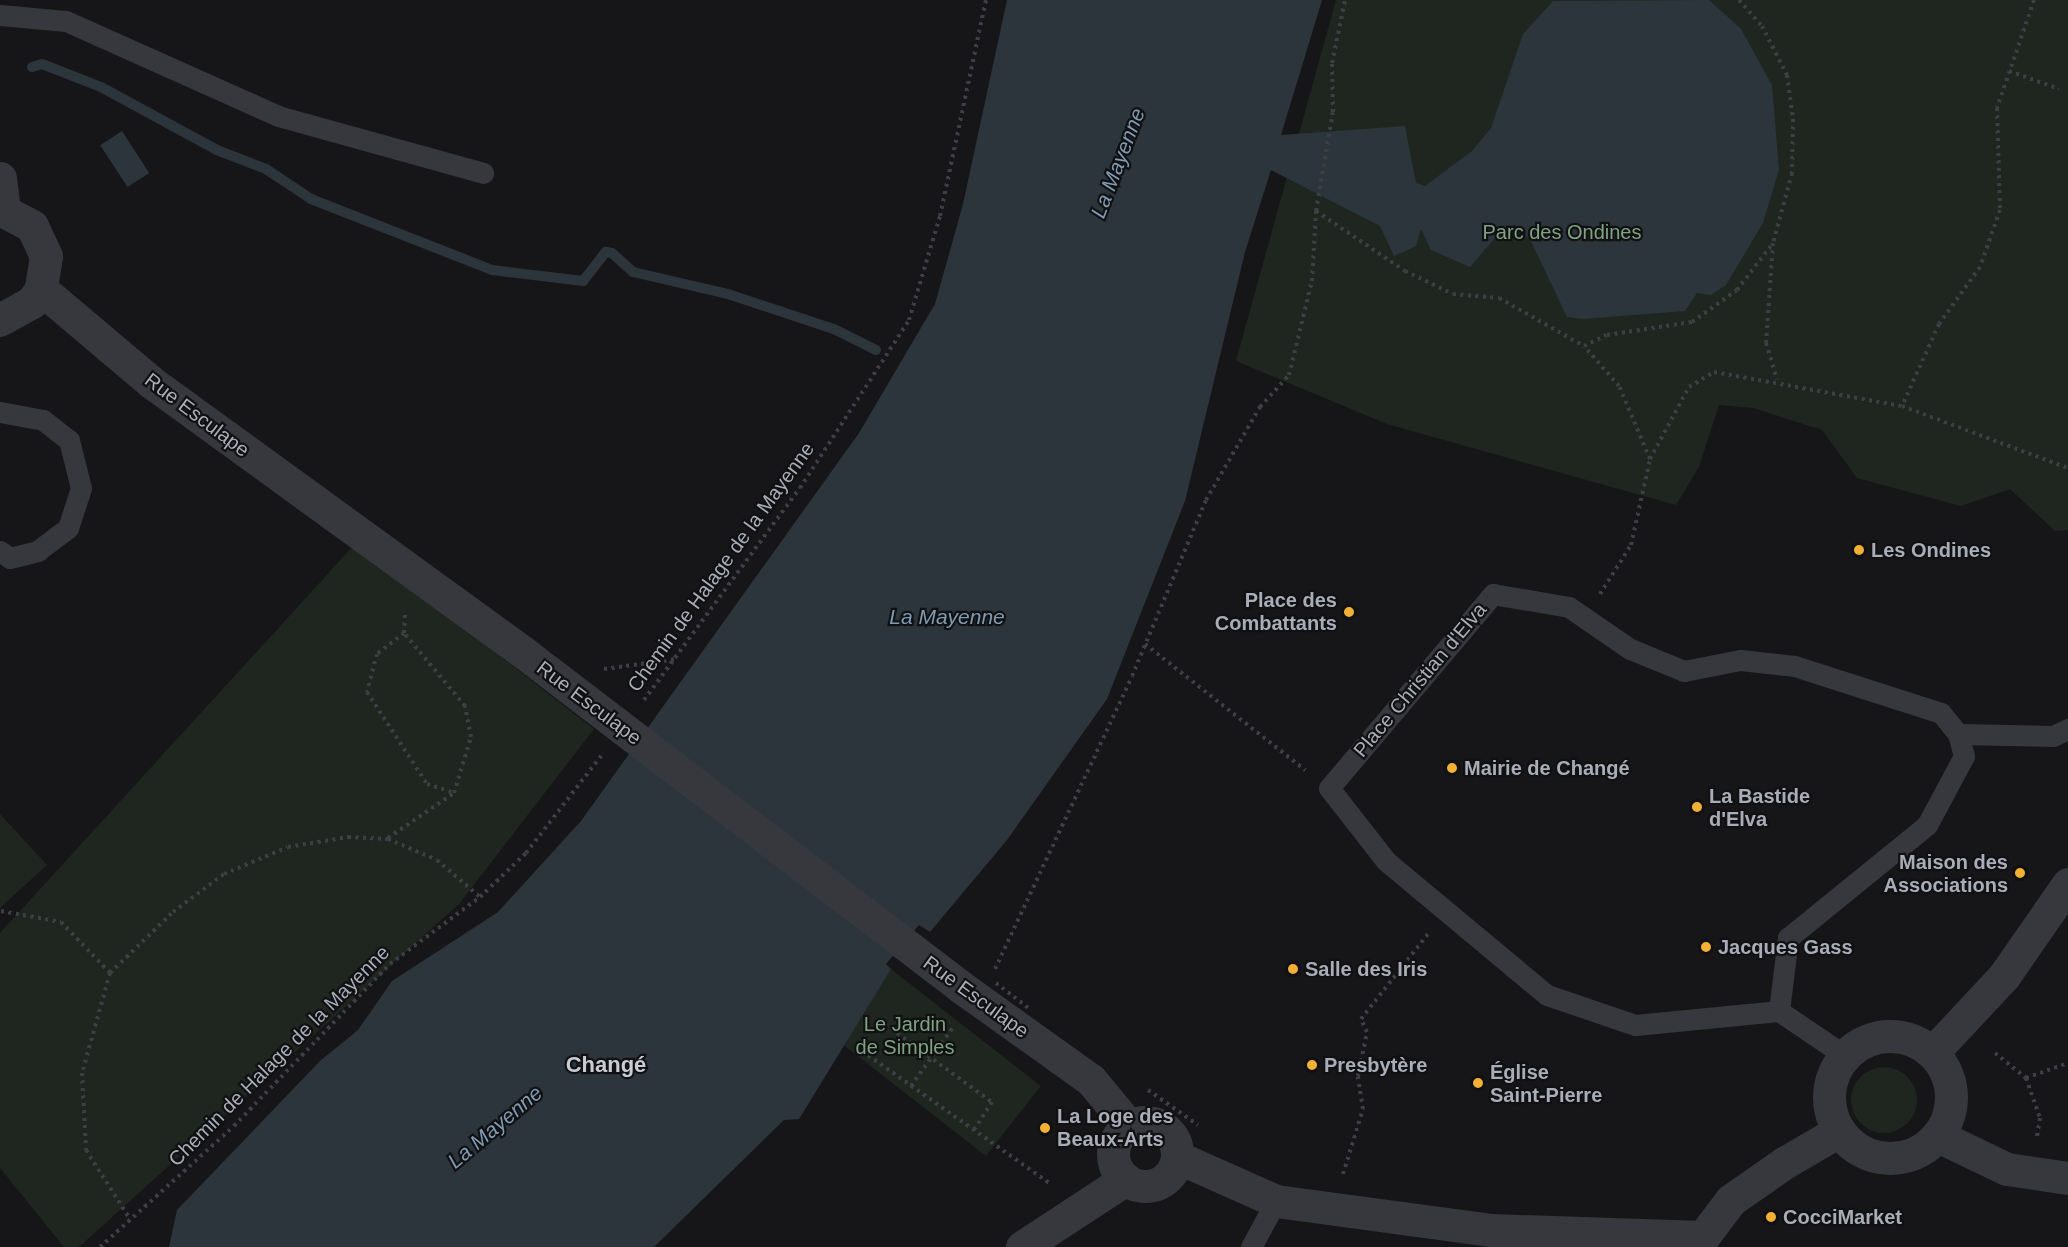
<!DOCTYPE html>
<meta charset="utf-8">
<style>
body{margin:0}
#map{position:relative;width:2068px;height:1247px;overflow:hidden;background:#161618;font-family:Helvetica,sans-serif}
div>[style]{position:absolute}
.green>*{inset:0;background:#1e261f;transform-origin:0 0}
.round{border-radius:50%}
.water>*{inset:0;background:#2c353c;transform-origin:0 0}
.stream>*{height:10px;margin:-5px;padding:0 5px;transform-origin:5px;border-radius:5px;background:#2c353c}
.path>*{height:4px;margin-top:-2px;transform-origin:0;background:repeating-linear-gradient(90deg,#3d3f44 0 3px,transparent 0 7.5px)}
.service>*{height:21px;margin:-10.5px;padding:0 10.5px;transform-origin:10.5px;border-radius:10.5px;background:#37383d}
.minor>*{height:33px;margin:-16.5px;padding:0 16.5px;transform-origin:16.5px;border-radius:16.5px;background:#37383d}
.tertiary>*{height:33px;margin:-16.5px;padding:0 16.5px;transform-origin:16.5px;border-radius:16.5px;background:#37383d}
.tertiary>.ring{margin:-16.5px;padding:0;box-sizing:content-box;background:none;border:33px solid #37383d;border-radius:50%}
.path-bridge>*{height:4px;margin-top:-2px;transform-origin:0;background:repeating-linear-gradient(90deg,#3d3f44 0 3px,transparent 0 7.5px)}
.tertiary-bridge>*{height:33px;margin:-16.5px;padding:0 16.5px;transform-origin:16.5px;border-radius:16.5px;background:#37383d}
.dots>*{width:16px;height:16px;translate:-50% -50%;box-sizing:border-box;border:3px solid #111113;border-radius:50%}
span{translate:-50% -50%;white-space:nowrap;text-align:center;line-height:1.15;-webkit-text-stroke:4.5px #111113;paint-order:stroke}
.park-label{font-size:20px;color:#7fa381}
.street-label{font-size:20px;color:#a8adb8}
.poi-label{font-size:20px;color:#a8adb8;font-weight:700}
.left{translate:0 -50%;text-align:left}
.right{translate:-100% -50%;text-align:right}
.water-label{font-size:21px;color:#7f9bb3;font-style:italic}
.quarter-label{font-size:22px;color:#c9ccd4;font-weight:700}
</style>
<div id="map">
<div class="green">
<i style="clip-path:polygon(1336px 0,2068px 0,2068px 530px,2055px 531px,2010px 489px,1961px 506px,1857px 478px,1822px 430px,1753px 408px,1719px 405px,1699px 467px,1676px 505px,1387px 424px,1236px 361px)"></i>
<i style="clip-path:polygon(355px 544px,594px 729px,459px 904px,79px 1247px,64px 1247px,0 1168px,0 933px)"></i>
<i style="clip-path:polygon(0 814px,47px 865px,0 908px)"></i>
<i style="left:891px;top:969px;width:190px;height:89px;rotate:38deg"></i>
<i class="round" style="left:1851px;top:1067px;width:66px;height:66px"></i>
</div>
<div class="water">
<i style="clip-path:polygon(1007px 0,1322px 0,1281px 135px,1405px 126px,1416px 183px,1425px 186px,1472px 151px,1491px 128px,1523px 34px,1553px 1px,1709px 0,1741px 29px,1772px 85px,1779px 170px,1763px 223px,1726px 285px,1711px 295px,1697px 293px,1685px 311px,1583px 319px,1567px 317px,1529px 237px,1502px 230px,1470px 267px,1431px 250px,1421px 229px,1416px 246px,1394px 256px,1380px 226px,1271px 170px,1245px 252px,1185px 501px,1107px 699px,1007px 840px,930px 932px,919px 925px,886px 964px,891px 969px,799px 1119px,784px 1120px,654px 1247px,169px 1247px,177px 1210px,320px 1061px,358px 1030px,392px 981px,498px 912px,581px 821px,859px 433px,935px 304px,963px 204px)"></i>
<i style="left:122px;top:131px;width:50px;height:26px;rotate:57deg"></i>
</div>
<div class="stream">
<i style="left:32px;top:67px;width:10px;rotate:-17deg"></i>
<i style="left:42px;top:64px;width:63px;rotate:21.3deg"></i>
<i style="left:101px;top:87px;width:132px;rotate:28.5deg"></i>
<i style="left:217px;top:150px;width:53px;rotate:21.2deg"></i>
<i style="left:266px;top:169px;width:54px;rotate:33.7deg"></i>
<i style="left:311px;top:199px;width:194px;rotate:21.4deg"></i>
<i style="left:492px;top:270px;width:92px;rotate:6.9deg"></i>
<i style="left:583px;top:281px;width:37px;rotate:-52deg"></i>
<i style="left:606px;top:252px;width:6px;rotate:9deg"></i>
<i style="left:612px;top:253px;width:28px;rotate:42deg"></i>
<i style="left:633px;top:272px;width:98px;rotate:13deg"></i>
<i style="left:728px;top:294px;width:112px;rotate:18.3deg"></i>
<i style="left:834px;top:329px;width:47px;rotate:26.6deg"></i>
</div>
<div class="path">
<i style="left:1739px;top:0;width:35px;rotate:49deg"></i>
<i style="left:1762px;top:26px;width:55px;rotate:63deg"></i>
<i style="left:1787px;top:75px;width:44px;rotate:82.2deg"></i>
<i style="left:1793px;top:119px;width:54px;rotate:91.1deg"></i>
<i style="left:1792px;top:173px;width:73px;rotate:105.2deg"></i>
<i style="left:2034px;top:0;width:114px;rotate:108.9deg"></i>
<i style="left:1997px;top:108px;width:102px;rotate:88.3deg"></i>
<i style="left:2000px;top:210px;width:60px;rotate:109.3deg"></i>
<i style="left:1980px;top:267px;width:70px;rotate:125.7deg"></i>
<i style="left:1939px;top:324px;width:90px;rotate:114.3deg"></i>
<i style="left:1902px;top:406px;width:177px;rotate:20.5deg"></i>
<i style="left:2009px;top:71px;width:53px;rotate:19.8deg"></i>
<i style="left:1316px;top:211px;width:107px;rotate:34deg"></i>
<i style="left:1405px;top:271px;width:53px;rotate:25.6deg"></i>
<i style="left:1453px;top:294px;width:46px;rotate:5deg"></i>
<i style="left:1499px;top:298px;width:98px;rotate:29.5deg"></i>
<i style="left:1650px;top:459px;width:79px;rotate:-113deg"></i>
<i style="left:1619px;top:386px;width:53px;rotate:-131.2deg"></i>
<i style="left:1584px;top:346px;width:25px;rotate:-26deg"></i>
<i style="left:1607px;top:335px;width:86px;rotate:-8.7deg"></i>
<i style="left:1692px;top:322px;width:55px;rotate:-35.4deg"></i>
<i style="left:1737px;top:290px;width:59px;rotate:-52.5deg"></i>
<i style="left:1773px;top:243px;width:100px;rotate:94deg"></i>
<i style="left:1766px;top:343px;width:38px;rotate:73deg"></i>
<i style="left:1600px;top:594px;width:58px;rotate:-57.7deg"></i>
<i style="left:1631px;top:545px;width:88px;rotate:-77.5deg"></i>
<i style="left:1650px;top:459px;width:82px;rotate:-61.6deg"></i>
<i style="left:1689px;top:387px;width:29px;rotate:-31deg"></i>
<i style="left:1714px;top:372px;width:191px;rotate:10.3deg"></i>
<i style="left:404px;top:633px;width:34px;rotate:142deg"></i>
<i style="left:377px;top:654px;width:39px;rotate:105deg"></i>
<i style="left:367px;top:692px;width:110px;rotate:56.9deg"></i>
<i style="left:427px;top:784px;width:28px;rotate:18deg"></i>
<i style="left:454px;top:793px;width:59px;rotate:-73.1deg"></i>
<i style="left:471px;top:737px;width:32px;rotate:-101deg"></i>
<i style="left:465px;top:706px;width:95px;rotate:-129.9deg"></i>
<i style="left:404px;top:633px;width:21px;rotate:-87deg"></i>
<i style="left:1145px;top:644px;width:204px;rotate:38.2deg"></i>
<i style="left:604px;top:669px;width:73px;rotate:-7.9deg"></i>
<i style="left:644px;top:700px;width:263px;rotate:-53.7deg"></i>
<i style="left:800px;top:488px;width:200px;rotate:-57deg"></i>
<i style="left:909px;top:320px;width:109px;rotate:-73.4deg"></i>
<i style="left:940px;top:216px;width:221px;rotate:-78deg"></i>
<i style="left:388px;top:838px;width:80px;rotate:-34.3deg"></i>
<i style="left:1px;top:911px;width:61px;rotate:10.4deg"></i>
<i style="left:61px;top:922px;width:71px;rotate:46.1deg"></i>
<i style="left:110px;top:973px;width:88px;rotate:-44.1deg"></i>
<i style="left:173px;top:912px;width:64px;rotate:-36.7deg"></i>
<i style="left:224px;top:874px;width:69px;rotate:-22.9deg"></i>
<i style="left:288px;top:847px;width:61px;rotate:-9.5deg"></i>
<i style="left:348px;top:837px;width:40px;rotate:2.9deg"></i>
<i style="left:388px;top:839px;width:53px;rotate:23.2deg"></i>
<i style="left:437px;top:860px;width:57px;rotate:40.7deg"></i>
<i style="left:995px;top:969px;width:323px;rotate:-64.9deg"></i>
<i style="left:1132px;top:676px;width:191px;rotate:-67.2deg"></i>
<i style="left:1206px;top:500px;width:108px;rotate:-59.9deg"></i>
<i style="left:1260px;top:407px;width:43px;rotate:-47.8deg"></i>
<i style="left:1289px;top:375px;width:97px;rotate:-76.3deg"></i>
<i style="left:1312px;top:281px;width:70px;rotate:-86.7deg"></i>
<i style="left:1316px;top:211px;width:100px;rotate:-80.3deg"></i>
<i style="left:1333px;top:112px;width:49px;rotate:-91.2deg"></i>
<i style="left:1332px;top:63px;width:64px;rotate:-78.3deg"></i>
<i style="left:110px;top:973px;width:104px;rotate:105.6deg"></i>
<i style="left:82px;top:1073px;width:77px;rotate:87deg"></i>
<i style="left:86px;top:1150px;width:82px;rotate:57.5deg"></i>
<i style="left:879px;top:1020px;width:140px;rotate:36deg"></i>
<i style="left:992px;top:1102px;width:33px;rotate:123deg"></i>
<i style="left:862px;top:1051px;width:232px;rotate:35.2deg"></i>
<i style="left:1995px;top:1053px;width:40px;rotate:39deg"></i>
<i style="left:2026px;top:1078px;width:42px;rotate:70.7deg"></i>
<i style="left:2040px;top:1118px;width:19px;rotate:99deg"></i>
<i style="left:2026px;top:1078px;width:45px;rotate:-19.7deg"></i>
<i style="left:911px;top:1086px;width:74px;rotate:-54.4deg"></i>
<i style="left:1148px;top:1090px;width:61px;rotate:35deg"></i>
<i style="left:1343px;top:1174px;width:68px;rotate:-72.9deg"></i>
<i style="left:1363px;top:1109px;width:33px;rotate:-99deg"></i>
<i style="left:1358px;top:1076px;width:45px;rotate:-78.4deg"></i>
<i style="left:1367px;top:1032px;width:14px;rotate:-115deg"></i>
<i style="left:1361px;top:1019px;width:108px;rotate:-51.8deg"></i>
<i style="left:100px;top:1247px;width:181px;rotate:-42.1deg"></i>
<i style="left:234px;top:1126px;width:225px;rotate:-46.1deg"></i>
<i style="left:390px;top:964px;width:112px;rotate:-36.7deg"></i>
<i style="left:480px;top:897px;width:64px;rotate:-43.7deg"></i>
<i style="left:526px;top:853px;width:123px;rotate:-52.3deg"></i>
</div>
<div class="service">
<i style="left:0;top:15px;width:66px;rotate:5.2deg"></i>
<i style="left:66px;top:21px;width:232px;rotate:24.1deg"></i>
<i style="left:278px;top:116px;width:213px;rotate:15.5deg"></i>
<i style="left:0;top:412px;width:44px;rotate:10.5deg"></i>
<i style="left:43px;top:420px;width:33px;rotate:38deg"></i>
<i style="left:69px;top:440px;width:49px;rotate:76deg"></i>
<i style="left:81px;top:488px;width:42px;rotate:108deg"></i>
<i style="left:68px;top:528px;width:38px;rotate:143deg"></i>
<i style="left:38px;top:551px;width:29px;rotate:166deg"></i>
<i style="left:10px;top:558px;width:12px;rotate:-145deg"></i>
<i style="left:1958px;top:734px;width:95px;rotate:1.2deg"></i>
<i style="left:2053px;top:736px;width:17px;rotate:-25deg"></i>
<i style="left:1779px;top:1011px;width:74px;rotate:-83deg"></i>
<i style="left:1788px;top:938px;width:179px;rotate:-39.1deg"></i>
<i style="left:1927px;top:825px;width:78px;rotate:-61.8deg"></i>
<i style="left:1964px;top:756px;width:23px;rotate:-105deg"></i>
<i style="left:1958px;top:734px;width:27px;rotate:-129deg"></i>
<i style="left:1941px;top:713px;width:153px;rotate:-162.2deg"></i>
<i style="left:1795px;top:666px;width:55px;rotate:-173.8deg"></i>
<i style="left:1740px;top:660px;width:57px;rotate:168.9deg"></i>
<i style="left:1684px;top:671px;width:58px;rotate:-157.8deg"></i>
<i style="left:1630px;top:649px;width:74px;rotate:-145.5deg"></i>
<i style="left:1569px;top:607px;width:77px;rotate:-170.3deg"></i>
<i style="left:1493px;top:594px;width:254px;rotate:130.2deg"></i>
<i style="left:1329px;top:788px;width:93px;rotate:52deg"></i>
<i style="left:1386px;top:861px;width:209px;rotate:39.8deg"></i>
<i style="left:1547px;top:995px;width:93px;rotate:18.8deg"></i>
<i style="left:1635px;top:1025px;width:145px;rotate:-5.6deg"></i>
<i style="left:1779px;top:1011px;width:78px;rotate:34.1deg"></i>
<i style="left:1251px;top:1247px;width:52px;rotate:-61.5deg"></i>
</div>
<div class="minor">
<i style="left:1276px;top:1201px;width:216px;rotate:7.7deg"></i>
<i style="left:1490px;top:1230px;width:213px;rotate:1.9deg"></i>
<i style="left:1703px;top:1237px;width:46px;rotate:-52.9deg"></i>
<i style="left:1731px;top:1200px;width:65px;rotate:-34.9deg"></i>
</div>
<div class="tertiary">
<i style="left:0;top:178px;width:31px;rotate:83deg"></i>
<i style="left:0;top:209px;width:36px;rotate:28deg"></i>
<i style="left:32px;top:226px;width:33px;rotate:65deg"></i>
<i style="left:46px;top:256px;width:33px;rotate:99deg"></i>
<i style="left:41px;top:289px;width:16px;rotate:125deg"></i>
<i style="left:32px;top:302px;width:37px;rotate:151deg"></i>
<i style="left:41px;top:289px;width:144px;rotate:40.2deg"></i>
<i style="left:151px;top:382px;width:461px;rotate:36deg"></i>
<i style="left:961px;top:987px;width:160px;rotate:35.6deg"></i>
<i style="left:1091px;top:1080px;width:60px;rotate:50.4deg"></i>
<i class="ring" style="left:1829px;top:1036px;width:89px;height:89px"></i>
<i style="left:1933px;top:1052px;width:104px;rotate:-46.9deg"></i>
<i style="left:2004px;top:976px;width:112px;rotate:-55.2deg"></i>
<i class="ring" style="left:1113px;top:1122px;width:31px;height:31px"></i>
<i style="left:1938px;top:1136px;width:76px;rotate:25.6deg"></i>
<i style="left:2007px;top:1169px;width:62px;rotate:8.4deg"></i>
<i style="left:1177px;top:1157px;width:108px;rotate:24deg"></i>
<i style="left:1784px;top:1163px;width:64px;rotate:-30.2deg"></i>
<i style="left:1022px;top:1247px;width:124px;rotate:-33.2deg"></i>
</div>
<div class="path-bridge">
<i style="left:996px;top:983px;width:44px;rotate:37.6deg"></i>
</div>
<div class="tertiary-bridge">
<i style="left:524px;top:653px;width:550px;rotate:37.39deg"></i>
</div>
<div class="dots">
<i style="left:1859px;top:550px;background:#f2b134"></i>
<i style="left:1349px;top:612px;background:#f2b134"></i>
<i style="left:1452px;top:768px;background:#f2b134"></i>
<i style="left:1697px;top:807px;background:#f2b134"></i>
<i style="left:2020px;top:873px;background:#f2b134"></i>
<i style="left:1706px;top:947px;background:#f2b134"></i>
<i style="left:1293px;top:969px;background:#f2b134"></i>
<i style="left:1312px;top:1065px;background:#f2b134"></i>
<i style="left:1478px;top:1083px;background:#f2b134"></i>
<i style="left:1045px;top:1128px;background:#f2b134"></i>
<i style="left:1771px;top:1217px;background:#f2b134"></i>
</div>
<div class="park-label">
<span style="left:1562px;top:232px">Parc des Ondines</span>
<span style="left:905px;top:1036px">Le Jardin<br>de Simples</span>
</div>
<div class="street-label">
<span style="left:197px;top:415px;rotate:37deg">Rue Esculape</span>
<span style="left:721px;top:567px;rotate:-54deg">Chemin de Halage de la Mayenne</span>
<span style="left:1420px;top:680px;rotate:-50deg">Place Christian d'Elva</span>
<span style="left:589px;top:703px;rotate:37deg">Rue Esculape</span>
<span style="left:976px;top:997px;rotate:36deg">Rue Esculape</span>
<span style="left:279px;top:1056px;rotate:-45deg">Chemin de Halage de la Mayenne</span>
</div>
<div class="poi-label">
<span class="left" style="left:1871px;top:550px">Les Ondines</span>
<span class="right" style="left:1337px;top:612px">Place des<br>Combattants</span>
<span class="left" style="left:1464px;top:768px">Mairie de Changé</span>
<span class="left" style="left:1709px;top:808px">La Bastide<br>d'Elva</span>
<span class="right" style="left:2008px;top:874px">Maison des<br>Associations</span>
<span class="left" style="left:1718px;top:947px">Jacques Gass</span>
<span class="left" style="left:1305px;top:969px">Salle des Iris</span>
<span class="left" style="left:1324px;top:1065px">Presbytère</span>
<span class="left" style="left:1490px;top:1084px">Église<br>Saint-Pierre</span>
<span class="left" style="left:1057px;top:1128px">La Loge des<br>Beaux-Arts</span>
<span class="left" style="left:1783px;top:1217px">CocciMarket</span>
</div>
<div class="water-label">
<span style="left:1118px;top:163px;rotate:-69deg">La Mayenne</span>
<span style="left:947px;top:617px">La Mayenne</span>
<span style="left:495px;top:1127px;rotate:-40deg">La Mayenne</span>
</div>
<div class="quarter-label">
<span style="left:606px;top:1065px">Changé</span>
</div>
</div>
